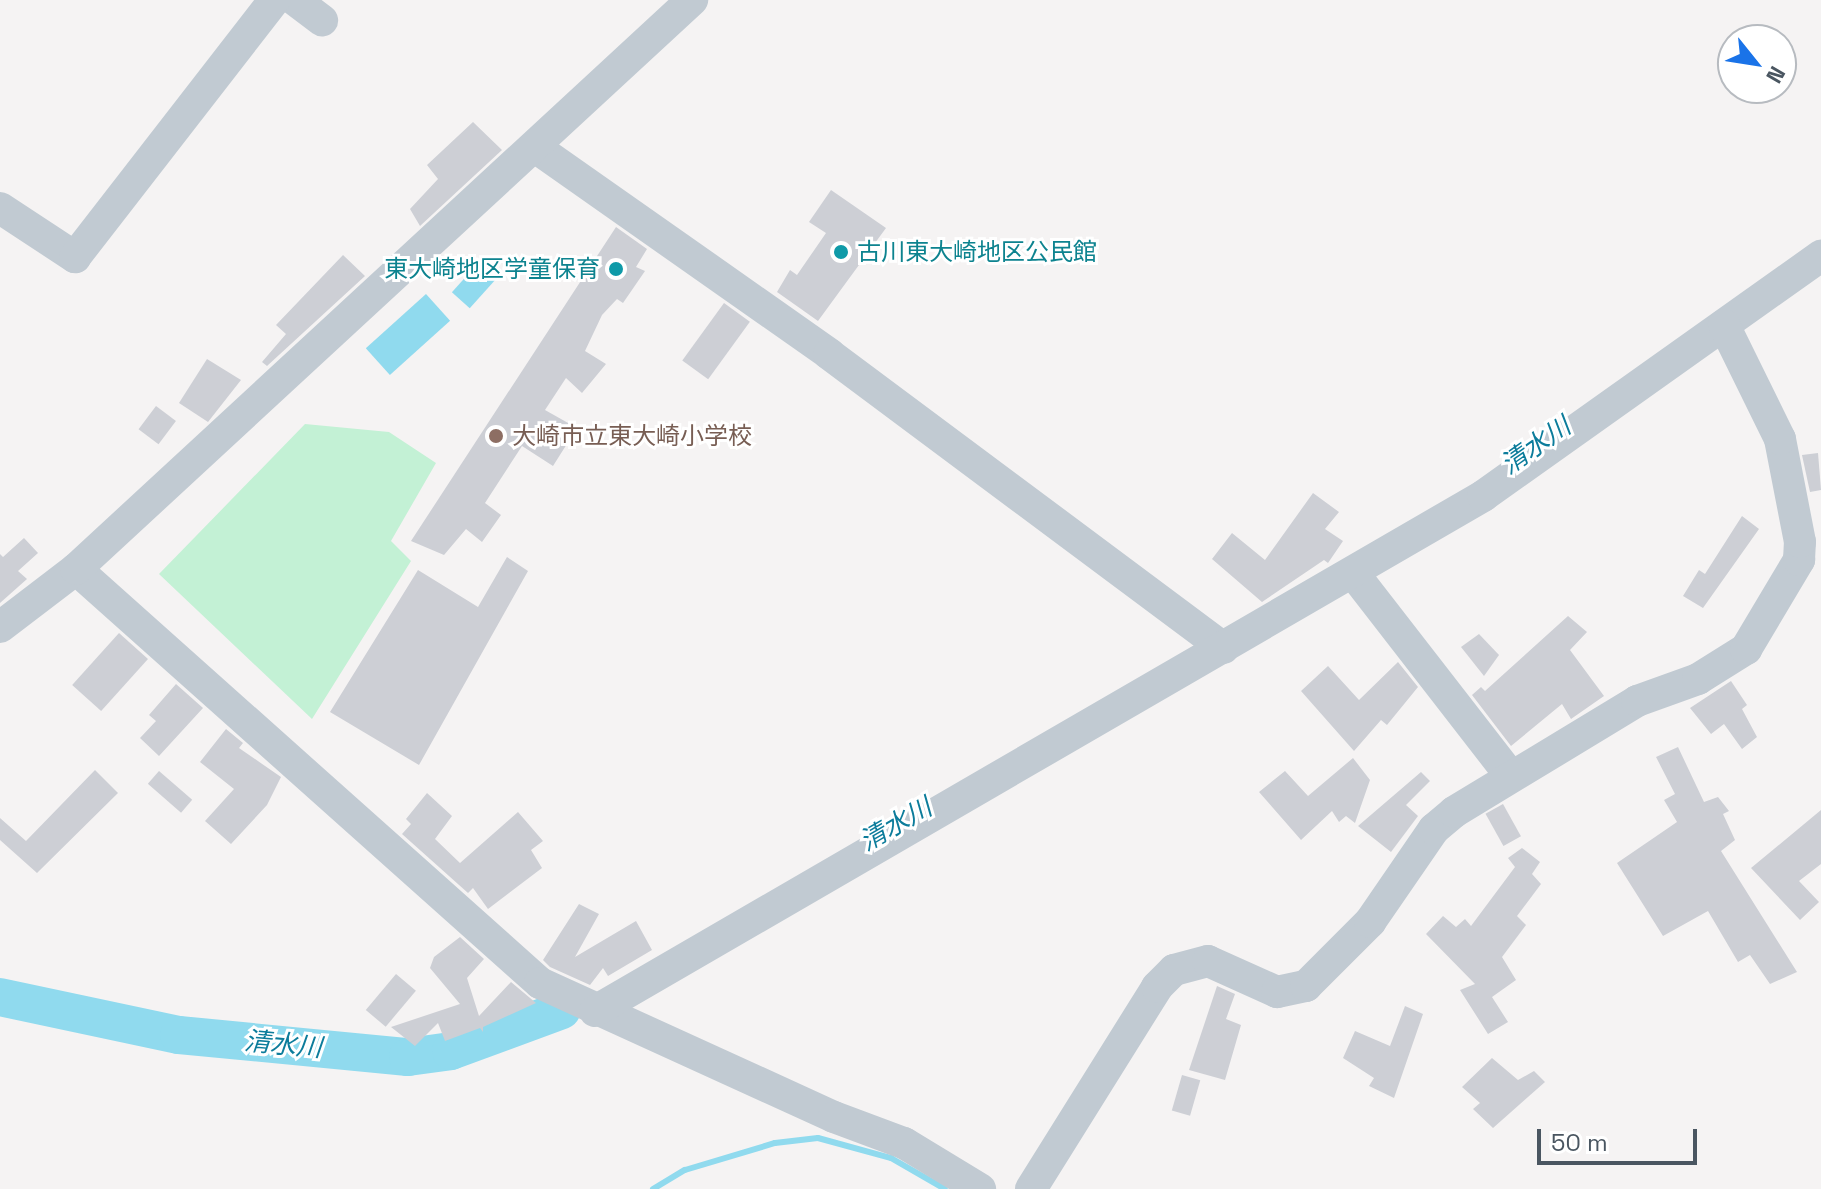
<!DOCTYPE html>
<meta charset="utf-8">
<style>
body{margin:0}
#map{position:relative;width:1821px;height:1189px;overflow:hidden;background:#f5f3f3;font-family:"Space Grotesk","Noto Sans JP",sans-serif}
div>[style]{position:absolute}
.green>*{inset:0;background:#c3f1d5}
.water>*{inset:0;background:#90daee;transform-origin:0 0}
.stream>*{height:6px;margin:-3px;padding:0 3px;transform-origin:3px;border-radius:3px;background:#90daee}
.river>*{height:38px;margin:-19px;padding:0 19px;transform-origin:19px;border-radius:19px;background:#90daee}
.building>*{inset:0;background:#cdcfd5;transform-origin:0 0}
.minor>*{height:32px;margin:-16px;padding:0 16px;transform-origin:16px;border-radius:16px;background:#c1cad2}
.dots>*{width:22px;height:22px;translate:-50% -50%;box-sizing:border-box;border:4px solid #fff;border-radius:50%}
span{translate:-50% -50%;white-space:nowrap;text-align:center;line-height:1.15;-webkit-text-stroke:6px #fff;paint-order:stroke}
.culture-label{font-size:24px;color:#0d838f}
.left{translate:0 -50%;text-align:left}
.right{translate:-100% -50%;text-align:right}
.education-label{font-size:24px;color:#785e54}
.water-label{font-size:26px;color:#0c7c9b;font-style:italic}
.north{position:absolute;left:1717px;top:24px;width:80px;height:80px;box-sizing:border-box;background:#fff;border:2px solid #b7bbc0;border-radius:50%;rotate:120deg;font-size:22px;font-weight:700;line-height:32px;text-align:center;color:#4a5661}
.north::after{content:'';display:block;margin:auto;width:28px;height:36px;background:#1a73e8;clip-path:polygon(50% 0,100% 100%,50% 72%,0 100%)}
.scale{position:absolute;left:1537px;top:1129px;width:160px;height:36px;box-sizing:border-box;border:4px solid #4a5661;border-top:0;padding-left:10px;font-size:24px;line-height:28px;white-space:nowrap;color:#4a5661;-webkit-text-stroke:6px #fff;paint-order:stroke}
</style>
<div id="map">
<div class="green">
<i style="clip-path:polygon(305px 424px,389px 432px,436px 463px,391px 541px,411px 561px,312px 719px,159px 574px)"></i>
</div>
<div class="water">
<i style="left:480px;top:261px;width:24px;height:42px;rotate:42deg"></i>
<i style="left:426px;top:294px;width:36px;height:81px;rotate:48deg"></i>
</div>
<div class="stream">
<i style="left:653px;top:1189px;width:37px;rotate:-31deg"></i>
<i style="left:685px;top:1170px;width:94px;rotate:-16.7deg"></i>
<i style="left:775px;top:1143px;width:43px;rotate:-6.6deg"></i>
<i style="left:818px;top:1138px;width:76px;rotate:15.3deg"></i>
<i style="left:891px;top:1158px;width:62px;rotate:29.9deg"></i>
</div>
<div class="river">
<i style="left:0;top:997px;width:183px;rotate:12deg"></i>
<i style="left:179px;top:1035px;width:230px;rotate:5.5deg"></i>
<i style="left:408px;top:1057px;width:43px;rotate:-7.9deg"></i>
<i style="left:451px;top:1051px;width:118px;rotate:-20.3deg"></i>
</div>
<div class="building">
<i style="clip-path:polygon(473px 122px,502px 150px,420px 226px,410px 209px,438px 179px,427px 165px)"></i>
<i style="clip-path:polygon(831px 190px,886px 228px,818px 321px,777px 292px,790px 270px,797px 275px,826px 233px,809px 222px)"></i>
<i style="clip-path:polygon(616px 227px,647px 249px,636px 267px,645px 271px,623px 303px,617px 299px,602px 315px,585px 351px,606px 364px,582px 393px,566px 378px,545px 410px,577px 428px,553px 466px,522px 446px,485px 503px,501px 515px,482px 542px,466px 529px,444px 555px,411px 541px)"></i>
<i style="clip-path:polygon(343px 255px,365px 276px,267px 366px,262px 362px,286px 334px,276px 325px)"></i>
<i style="left:724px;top:303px;width:32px;height:71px;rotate:36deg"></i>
<i style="clip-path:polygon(207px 359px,241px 380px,208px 422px,179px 403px)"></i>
<i style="left:156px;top:406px;width:25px;height:29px;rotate:37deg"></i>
<i style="clip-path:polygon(1818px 453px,1821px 490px,1810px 492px,1802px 455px)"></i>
<i style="clip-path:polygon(1313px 493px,1339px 512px,1325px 529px,1343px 541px,1328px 563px,1324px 560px,1262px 602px,1212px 559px,1232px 533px,1265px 560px)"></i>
<i style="clip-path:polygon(1742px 516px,1759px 529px,1703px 608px,1683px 596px,1699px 570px,1705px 574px)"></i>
<i style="clip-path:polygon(24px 538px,38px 553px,18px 571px,27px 579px,0 603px,0 554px,3px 557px)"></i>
<i style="clip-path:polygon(507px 557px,528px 571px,419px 765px,330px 712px,418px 570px,478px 607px)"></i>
<i style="clip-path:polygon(1568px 616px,1587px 632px,1570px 650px,1604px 696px,1571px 719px,1562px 704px,1511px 746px,1472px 695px,1481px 687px,1485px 691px)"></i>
<i style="left:119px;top:633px;width:39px;height:70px;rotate:42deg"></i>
<i style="clip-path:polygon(1479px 634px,1499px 655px,1484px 676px,1461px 647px)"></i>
<i style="clip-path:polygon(1398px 662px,1418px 687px,1387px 725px,1381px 720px,1354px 751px,1301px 691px,1328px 666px,1359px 700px)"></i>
<i style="clip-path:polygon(1731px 681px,1747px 705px,1742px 709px,1757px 737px,1742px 749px,1724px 724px,1711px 734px,1690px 708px)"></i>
<i style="clip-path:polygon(176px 684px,203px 708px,159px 756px,140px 738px,156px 721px,149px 715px)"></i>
<i style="clip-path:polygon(226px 729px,243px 743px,239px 748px,281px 777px,267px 805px,231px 844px,205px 821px,234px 789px,200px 762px)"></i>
<i style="clip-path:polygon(1678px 747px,1704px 802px,1718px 797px,1729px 811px,1723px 814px,1735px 840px,1721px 851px,1797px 972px,1770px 984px,1750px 955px,1738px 962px,1708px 911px,1663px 936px,1617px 863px,1677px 822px,1664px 800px,1675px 794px,1656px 757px)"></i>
<i style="clip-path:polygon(1353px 758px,1370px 780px,1355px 823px,1346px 816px,1339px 822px,1332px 811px,1301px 840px,1259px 792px,1285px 771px,1308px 796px)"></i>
<i style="clip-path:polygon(95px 770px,118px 793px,37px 873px,0 840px,0 818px,26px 841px)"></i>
<i style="left:159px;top:771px;width:44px;height:17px;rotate:41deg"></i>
<i style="clip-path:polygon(1421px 772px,1430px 781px,1406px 805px,1418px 816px,1391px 852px,1358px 826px)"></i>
<i style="clip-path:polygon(427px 793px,452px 816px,435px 839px,460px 863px,518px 812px,543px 841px,531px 850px,542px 868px,488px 909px,473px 888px,468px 893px,402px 834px,411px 824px,406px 819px)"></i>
<i style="left:1503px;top:804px;width:37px;height:20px;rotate:61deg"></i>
<i style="clip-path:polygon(1821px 810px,1821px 864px,1799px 881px,1819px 902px,1800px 920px,1751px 868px)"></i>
<i style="clip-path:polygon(1522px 848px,1540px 862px,1532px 874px,1541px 884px,1517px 916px,1526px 925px,1502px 957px,1516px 980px,1492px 997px,1508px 1022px,1488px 1034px,1460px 990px,1475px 984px,1426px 934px,1443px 916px,1456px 927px,1465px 919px,1471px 926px,1515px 867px,1508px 858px)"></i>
<i style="clip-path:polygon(579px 904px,599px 914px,575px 957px,636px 921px,652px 950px,608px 976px,603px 968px,590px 985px,550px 967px,543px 960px)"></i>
<i style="clip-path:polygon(460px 937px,484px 959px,467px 978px,479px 1016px,511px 982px,536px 1003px,483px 1027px,483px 1032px,480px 1028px,445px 1041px,438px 1023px,415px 1046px,391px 1027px,460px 1004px,430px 968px,434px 957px)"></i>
<i style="left:396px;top:974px;width:26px;height:47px;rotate:40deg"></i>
<i style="clip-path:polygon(1217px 986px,1235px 994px,1226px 1019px,1241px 1025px,1225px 1080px,1189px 1070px)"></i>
<i style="clip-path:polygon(1405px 1006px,1423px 1014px,1394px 1098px,1369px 1086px,1374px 1078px,1343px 1058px,1355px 1031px,1390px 1046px)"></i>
<i style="clip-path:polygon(1492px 1058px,1518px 1080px,1534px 1071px,1545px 1082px,1493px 1128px,1473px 1109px,1480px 1103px,1462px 1087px)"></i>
<i style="left:1182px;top:1075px;width:19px;height:37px;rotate:16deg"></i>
</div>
<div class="minor">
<i style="left:295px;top:0;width:34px;rotate:37deg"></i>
<i style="left:535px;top:147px;width:360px;rotate:35.1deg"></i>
<i style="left:829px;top:354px;width:492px;rotate:36.7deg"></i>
<i style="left:0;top:208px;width:90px;rotate:33.2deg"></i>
<i style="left:75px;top:257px;width:325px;rotate:-52.2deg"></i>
<i style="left:76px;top:569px;width:622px;rotate:41.74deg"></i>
<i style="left:540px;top:983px;width:323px;rotate:24.5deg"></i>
<i style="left:834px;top:1117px;width:75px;rotate:20.4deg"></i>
<i style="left:904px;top:1143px;width:89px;rotate:31.2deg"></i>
<i style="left:1354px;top:574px;width:254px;rotate:52.2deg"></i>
<i style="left:0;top:627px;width:96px;rotate:-37.3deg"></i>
<i style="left:76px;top:569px;width:839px;rotate:-42.73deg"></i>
<i style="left:595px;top:1011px;width:1027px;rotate:-30.11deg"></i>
<i style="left:1483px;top:496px;width:415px;rotate:-35.4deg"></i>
<i style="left:1031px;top:1189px;width:238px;rotate:-58deg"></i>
<i style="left:1157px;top:987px;width:24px;rotate:-45deg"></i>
<i style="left:1174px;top:970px;width:35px;rotate:-15deg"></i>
<i style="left:1208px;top:961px;width:76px;rotate:24.2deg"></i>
<i style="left:1277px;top:992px;width:30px;rotate:-12deg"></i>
<i style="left:1306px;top:986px;width:91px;rotate:-45deg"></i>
<i style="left:1370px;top:922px;width:113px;rotate:-55.5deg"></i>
<i style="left:1434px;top:829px;width:26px;rotate:-40deg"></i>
<i style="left:1454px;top:812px;width:214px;rotate:-31.2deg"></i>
<i style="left:1637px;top:701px;width:65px;rotate:-19.8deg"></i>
<i style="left:1698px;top:679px;width:57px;rotate:-32deg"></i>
<i style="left:1746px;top:649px;width:104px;rotate:-59.2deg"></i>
<i style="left:1799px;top:560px;width:18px;rotate:-87deg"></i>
<i style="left:1800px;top:542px;width:105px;rotate:-101deg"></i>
<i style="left:1780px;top:439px;width:127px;rotate:-116.2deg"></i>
</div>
<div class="dots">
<i style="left:841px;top:252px;background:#0f9aa8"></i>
<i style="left:616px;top:269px;background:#0f9aa8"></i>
<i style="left:496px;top:436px;background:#8d6e63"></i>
</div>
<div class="culture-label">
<span class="left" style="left:857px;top:252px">古川東大崎地区公民館</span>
<span class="right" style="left:600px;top:269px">東大崎地区学童保育</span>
</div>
<div class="education-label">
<span class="left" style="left:512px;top:436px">大崎市立東大崎小学校</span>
</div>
<div class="water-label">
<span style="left:1536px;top:446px;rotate:-35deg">清水川</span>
<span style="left:896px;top:825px;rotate:-30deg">清水川</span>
<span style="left:283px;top:1045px;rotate:5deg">清水川</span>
</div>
<div class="north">N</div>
<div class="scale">50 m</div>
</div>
